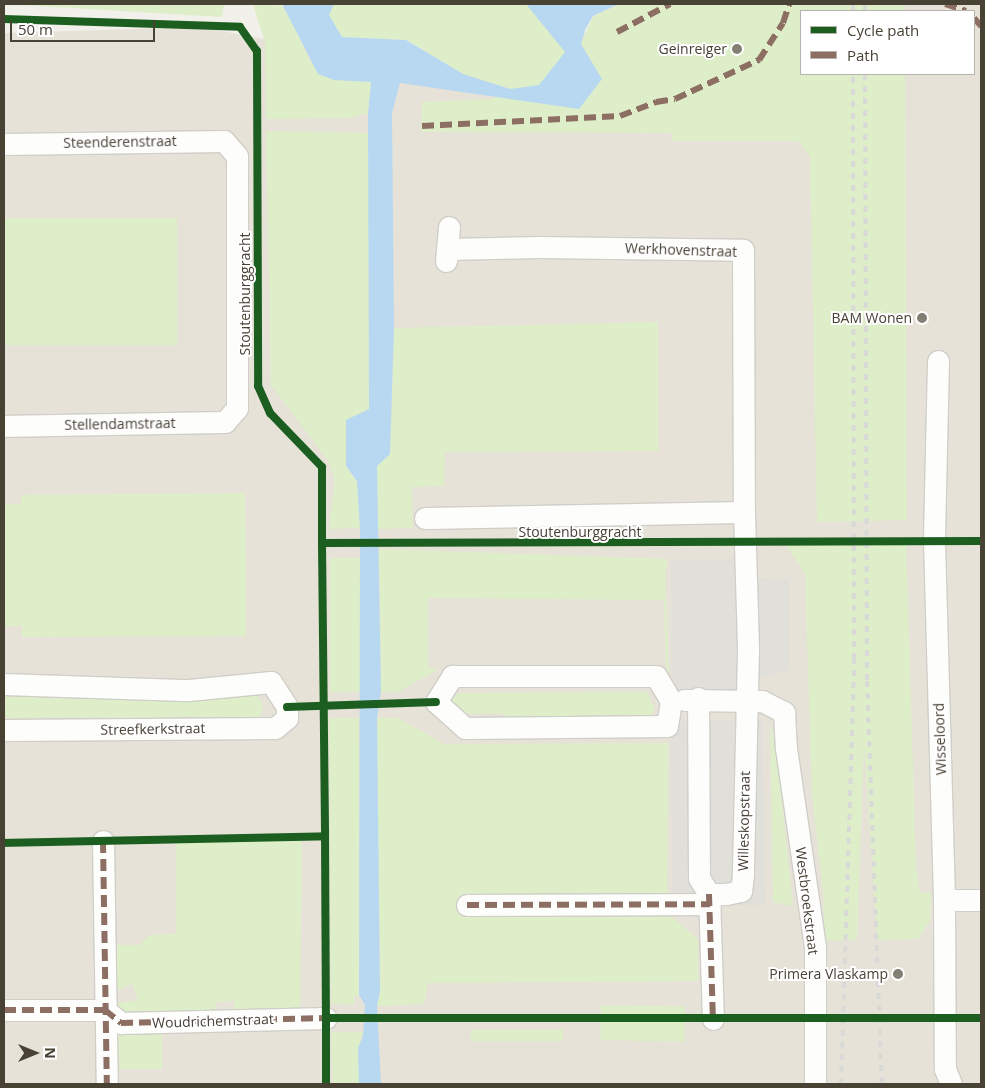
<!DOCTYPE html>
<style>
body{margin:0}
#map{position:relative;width:985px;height:1088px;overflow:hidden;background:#f2f0ea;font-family:"Open Sans",sans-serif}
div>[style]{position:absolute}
.residential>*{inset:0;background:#e6e2d7}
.green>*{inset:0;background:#ddeec8;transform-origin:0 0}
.parking>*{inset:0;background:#e1dfda;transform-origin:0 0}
.water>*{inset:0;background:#b8d8f2}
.roads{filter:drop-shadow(1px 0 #d0cec8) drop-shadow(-1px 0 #d0cec8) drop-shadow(0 1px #d0cec8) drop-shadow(0 -1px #d0cec8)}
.street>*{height:21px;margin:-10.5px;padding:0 10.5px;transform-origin:10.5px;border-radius:10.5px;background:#fdfdfc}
.rail>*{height:4px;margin-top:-2px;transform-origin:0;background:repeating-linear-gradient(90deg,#d9d9d8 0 6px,transparent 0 12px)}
.quiet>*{height:6px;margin-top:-3px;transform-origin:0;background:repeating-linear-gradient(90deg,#8d6e63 0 12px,transparent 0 18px)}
.cycleway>*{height:8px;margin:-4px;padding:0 4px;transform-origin:4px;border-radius:4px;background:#1b5e20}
.dots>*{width:14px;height:14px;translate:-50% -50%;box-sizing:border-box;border:2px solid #fff;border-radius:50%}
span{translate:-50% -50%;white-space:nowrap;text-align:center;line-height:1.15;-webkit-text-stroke:4px #fff;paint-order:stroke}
.poi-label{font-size:14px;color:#484235}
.right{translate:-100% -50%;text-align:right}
.street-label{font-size:14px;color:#484235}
.frame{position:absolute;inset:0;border:5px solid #484235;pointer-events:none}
.legend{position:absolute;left:800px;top:10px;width:175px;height:65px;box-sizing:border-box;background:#fff;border:1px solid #b6b3ae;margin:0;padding:6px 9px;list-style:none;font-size:15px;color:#484235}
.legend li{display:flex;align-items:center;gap:10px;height:25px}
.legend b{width:25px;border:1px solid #b6b3ae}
.north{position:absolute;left:10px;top:1028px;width:50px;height:50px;-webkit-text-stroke:4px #fff;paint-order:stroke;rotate:90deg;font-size:14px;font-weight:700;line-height:20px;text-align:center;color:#484235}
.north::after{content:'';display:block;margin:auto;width:18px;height:22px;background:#484235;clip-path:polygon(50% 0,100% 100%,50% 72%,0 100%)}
.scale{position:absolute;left:10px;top:20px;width:145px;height:22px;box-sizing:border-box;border:2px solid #484235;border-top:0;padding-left:6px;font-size:15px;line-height:18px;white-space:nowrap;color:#484235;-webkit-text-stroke:4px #fff;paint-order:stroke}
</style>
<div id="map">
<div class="residential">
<i style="clip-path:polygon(evenodd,819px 4px,981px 4px,981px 1084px,4px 1084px,4px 33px,201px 27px,367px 59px,819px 4px,801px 11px,974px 11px,974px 74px,801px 74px,801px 11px)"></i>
</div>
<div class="green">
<i style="clip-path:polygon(4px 4px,224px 4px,222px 17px)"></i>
<i style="clip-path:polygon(253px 4px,285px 6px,310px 62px,334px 80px,371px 82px,368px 113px,351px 118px,266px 119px,265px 42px)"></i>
<i style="clip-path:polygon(331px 4px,564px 4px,566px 52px,553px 68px,581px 44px,593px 16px,619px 4px,905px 4px,905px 11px,801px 11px,801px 74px,905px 74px,907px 520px,817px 522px,810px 156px,798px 141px,672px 141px,672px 133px,421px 132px,422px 102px,492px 99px,517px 88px,510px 89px,463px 74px,406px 40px,342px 37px,329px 15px)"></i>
<i style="clip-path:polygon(266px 131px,369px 133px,369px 409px,346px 466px,357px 481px,360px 528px,329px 529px,335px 480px,329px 462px,271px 385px)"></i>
<i style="left:177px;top:218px;width:127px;height:173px;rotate:90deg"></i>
<i style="clip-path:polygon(658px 322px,658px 451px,445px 452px,444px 486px,412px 487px,413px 528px,378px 529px,377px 465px,390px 454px,394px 328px)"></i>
<i style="clip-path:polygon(245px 493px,246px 636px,22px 637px,22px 626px,4px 626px,4px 504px,21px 504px,21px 495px)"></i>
<i style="clip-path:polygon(906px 538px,916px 868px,920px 893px,931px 892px,930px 921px,918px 939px,877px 940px,864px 745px,857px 940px,825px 941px,823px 891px,812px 795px,805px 574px,782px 539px)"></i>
<i style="clip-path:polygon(379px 549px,668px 559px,665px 573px,669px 673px,666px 667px,664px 600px,428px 598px,428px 668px,439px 669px,398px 692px,381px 692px)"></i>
<i style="left:360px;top:558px;width:134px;height:30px;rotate:90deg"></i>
<i style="clip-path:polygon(648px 692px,654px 708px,652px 717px,505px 717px,502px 713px,457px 714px,452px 706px,452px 698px,459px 693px)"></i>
<i style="clip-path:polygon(257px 696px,262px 703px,263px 711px,259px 717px,4px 718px,4px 697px)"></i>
<i style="clip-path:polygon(329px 718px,359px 718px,359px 995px,354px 996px,354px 1005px,331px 1003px)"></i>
<i style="clip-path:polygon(377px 718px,398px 718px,444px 744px,668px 743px,667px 913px,698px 939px,698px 981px,428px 983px,424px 1004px,377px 1006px,380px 992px)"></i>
<i style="clip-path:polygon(770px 723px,777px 757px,793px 906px,773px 902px)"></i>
<i style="clip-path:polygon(302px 840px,300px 1013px,234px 1013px,235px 1001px,216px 1002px,216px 1013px,126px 1015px,114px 1004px,138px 1000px,132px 984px,114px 992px,114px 945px,140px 945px,149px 935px,176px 934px,176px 842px)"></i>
<i style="left:601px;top:1005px;width:84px;height:35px;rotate:1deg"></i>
<i style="left:117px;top:1028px;width:45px;height:41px"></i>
<i style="left:471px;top:1030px;width:92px;height:11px"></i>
<i style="clip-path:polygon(331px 1032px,363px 1032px,358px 1048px,359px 1084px,333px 1084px)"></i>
</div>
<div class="parking">
<i style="clip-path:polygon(753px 559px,753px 578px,789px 579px,789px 671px,757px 677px,738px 692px,672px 691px,671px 560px)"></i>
<i style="left:762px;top:720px;width:185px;height:92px;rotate:89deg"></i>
</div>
<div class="water">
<i style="clip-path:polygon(282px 4px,334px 4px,329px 15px,342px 37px,406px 40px,463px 74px,510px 89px,539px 85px,565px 52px,526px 4px,619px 4px,593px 16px,585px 30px,581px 44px,602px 79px,579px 109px,400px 83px,392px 113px,394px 328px,390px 454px,377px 466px,381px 692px,377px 718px,380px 992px,377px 1006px,381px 1084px,359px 1084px,358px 1048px,363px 1036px,365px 1005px,359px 995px,360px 528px,357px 481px,346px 466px,346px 420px,369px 409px,368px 113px,371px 82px,334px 80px,318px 74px)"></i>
</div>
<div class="roads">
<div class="street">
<i style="left:4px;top:144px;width:220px;rotate:-0.8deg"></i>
<i style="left:224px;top:141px;width:20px;rotate:49deg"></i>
<i style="left:237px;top:156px;width:252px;rotate:90deg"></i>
<i style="left:237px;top:408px;width:18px;rotate:131deg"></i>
<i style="left:225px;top:422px;width:221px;rotate:179deg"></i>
<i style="left:447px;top:249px;width:92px;rotate:-1.2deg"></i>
<i style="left:539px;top:247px;width:204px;rotate:0.8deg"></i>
<i style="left:743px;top:250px;width:262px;rotate:89.8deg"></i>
<i style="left:744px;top:512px;width:138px;rotate:88.3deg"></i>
<i style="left:748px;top:650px;width:225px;rotate:91.3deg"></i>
<i style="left:743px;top:875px;width:16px;rotate:97deg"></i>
<i style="left:741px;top:891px;width:15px;rotate:169deg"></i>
<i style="left:726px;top:894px;width:17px;rotate:180deg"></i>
<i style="left:709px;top:894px;width:19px;rotate:-122deg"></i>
<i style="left:699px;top:878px;width:180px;rotate:-90.3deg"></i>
<i style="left:446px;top:261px;width:34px;rotate:-85deg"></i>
<i style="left:938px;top:361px;width:180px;rotate:91.3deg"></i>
<i style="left:934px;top:541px;width:359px;rotate:88.4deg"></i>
<i style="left:944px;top:900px;width:37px"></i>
<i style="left:425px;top:518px;width:319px;rotate:-1.1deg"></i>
<i style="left:452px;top:676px;width:204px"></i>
<i style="left:656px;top:676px;width:29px;rotate:59deg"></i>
<i style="left:671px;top:701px;width:25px;rotate:99deg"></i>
<i style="left:667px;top:726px;width:202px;rotate:179.4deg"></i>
<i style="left:465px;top:728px;width:39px;rotate:-138deg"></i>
<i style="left:436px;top:702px;width:31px;rotate:-58deg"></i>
<i style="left:4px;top:684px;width:185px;rotate:1.9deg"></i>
<i style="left:189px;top:690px;width:82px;rotate:-5.6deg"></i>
<i style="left:271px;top:682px;width:30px;rotate:57deg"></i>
<i style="left:287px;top:707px;width:11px;rotate:90deg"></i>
<i style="left:287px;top:718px;width:16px;rotate:140deg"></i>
<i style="left:275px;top:728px;width:271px;rotate:179.6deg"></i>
<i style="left:684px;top:700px;width:78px;rotate:0.7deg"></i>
<i style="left:762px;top:701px;width:25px;rotate:27deg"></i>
<i style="left:784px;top:712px;width:36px;rotate:87deg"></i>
<i style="left:786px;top:748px;width:202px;rotate:81.7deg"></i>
<i style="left:815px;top:948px;width:136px;rotate:90deg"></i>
<i style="left:103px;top:841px;width:243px;rotate:89.1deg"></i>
<i style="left:709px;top:894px;width:125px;rotate:88.2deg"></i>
<i style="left:944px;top:900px;width:169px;rotate:89.7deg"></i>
<i style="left:945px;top:1069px;width:16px;rotate:68deg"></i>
<i style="left:467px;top:905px;width:243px;rotate:-0.2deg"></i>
<i style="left:4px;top:1010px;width:101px"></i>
<i style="left:105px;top:1010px;width:21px;rotate:39deg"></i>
<i style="left:121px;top:1023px;width:205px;rotate:-1.4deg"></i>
</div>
</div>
<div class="rail">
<i style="left:853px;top:4px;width:7px;rotate:90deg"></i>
<i style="left:865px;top:4px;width:7px;rotate:90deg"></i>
<i style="left:865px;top:74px;width:607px;rotate:89.81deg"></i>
<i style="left:867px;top:681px;width:403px;rotate:87.9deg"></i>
<i style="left:841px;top:1084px;width:425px;rotate:-88.2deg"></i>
<i style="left:854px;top:659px;width:585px;rotate:-90.1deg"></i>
</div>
<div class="quiet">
<i style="left:945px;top:4px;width:22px;rotate:18deg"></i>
<i style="left:974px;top:18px;width:11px;rotate:49deg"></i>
<i style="left:617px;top:32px;width:60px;rotate:-27.8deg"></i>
<i style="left:422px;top:126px;width:198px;rotate:-2.9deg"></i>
<i style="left:620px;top:116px;width:39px;rotate:-21deg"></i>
<i style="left:656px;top:102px;width:19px;rotate:-9deg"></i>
<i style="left:675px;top:99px;width:93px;rotate:-24.9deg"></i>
<i style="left:759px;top:60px;width:44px;rotate:-57deg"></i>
<i style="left:783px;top:23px;width:20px;rotate:-72deg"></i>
<i style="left:103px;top:841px;width:243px;rotate:89.1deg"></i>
<i style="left:709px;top:894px;width:125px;rotate:88.2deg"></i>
<i style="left:467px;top:905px;width:243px;rotate:-0.2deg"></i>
<i style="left:4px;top:1010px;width:101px"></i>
<i style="left:105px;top:1010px;width:21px;rotate:39deg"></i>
<i style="left:121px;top:1023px;width:205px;rotate:-1.4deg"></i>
</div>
<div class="cycleway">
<i style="left:4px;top:19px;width:236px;rotate:1.9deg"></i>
<i style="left:240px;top:27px;width:29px;rotate:55deg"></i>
<i style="left:257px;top:51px;width:335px;rotate:89.8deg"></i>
<i style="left:258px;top:386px;width:30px;rotate:66deg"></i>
<i style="left:270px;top:413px;width:75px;rotate:46.1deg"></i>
<i style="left:322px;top:467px;width:76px;rotate:90deg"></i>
<i style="left:322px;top:543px;width:659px;rotate:-0.17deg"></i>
<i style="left:322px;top:543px;width:293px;rotate:89.4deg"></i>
<i style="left:287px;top:707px;width:149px;rotate:-1.9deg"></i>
<i style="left:4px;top:843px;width:321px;rotate:-1.2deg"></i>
<i style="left:325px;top:836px;width:182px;rotate:89.7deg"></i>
<i style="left:326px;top:1018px;width:655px"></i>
<i style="left:326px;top:1018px;width:66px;rotate:90deg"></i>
</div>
<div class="dots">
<i style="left:737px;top:49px;background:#847f74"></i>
<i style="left:922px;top:318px;background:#847f74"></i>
<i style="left:898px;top:974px;background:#847f74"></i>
</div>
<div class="poi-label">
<span class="right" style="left:727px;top:49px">Geinreiger</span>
<span class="right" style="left:912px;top:318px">BAM Wonen</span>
<span class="right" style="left:888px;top:974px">Primera Vlaskamp</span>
</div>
<div class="street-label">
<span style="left:120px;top:142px;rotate:-1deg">Steenderenstraat</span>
<span style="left:681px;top:250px;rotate:2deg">Werkhovenstraat</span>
<span style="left:245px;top:294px;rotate:-90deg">Stoutenburggracht</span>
<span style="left:120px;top:424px;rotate:-1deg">Stellendamstraat</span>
<span style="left:580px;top:532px">Stoutenburggracht</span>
<span style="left:153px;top:729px;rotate:-1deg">Streefkerkstraat</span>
<span style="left:940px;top:739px;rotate:-92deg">Wisseloord</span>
<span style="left:744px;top:821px;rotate:-89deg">Willeskopstraat</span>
<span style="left:807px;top:901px;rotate:83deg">Westbroekstraat</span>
<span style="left:213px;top:1021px;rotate:-2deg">Woudrichemstraat</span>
</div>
<div class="frame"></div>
<ul class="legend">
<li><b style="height:6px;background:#1b5e20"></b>Cycle path</li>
<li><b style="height:6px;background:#8d6e63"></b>Path</li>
</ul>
<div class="north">N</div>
<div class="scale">50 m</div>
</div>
